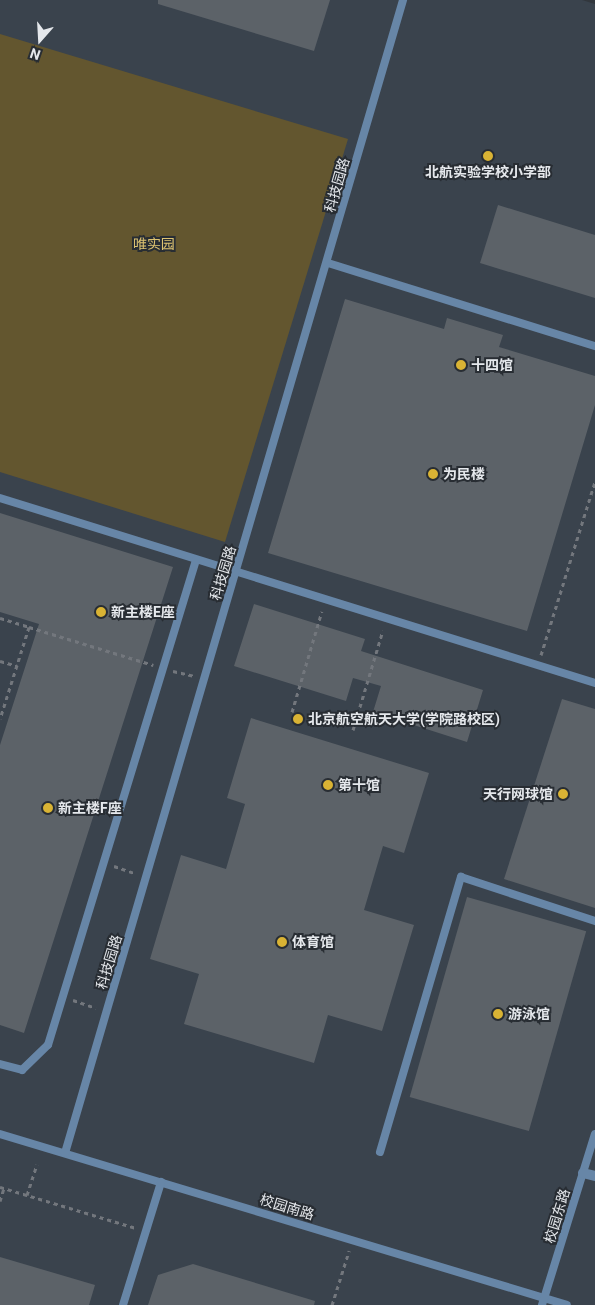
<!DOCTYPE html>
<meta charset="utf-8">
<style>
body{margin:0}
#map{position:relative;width:595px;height:1305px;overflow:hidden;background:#32373d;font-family:Roboto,"Noto Sans SC",sans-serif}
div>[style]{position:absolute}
.built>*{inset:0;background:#3a434d}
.green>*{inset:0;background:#63562f}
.building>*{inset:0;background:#5c6268;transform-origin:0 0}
.path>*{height:3px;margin-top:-1.5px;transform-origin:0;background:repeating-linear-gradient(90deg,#73777d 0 4px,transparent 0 8px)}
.service>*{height:8px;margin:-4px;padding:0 4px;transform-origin:4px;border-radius:4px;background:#6786a7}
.minor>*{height:10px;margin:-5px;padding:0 5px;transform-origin:5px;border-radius:5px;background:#6786a7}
.dots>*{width:14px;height:14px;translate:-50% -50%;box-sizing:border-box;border:2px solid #282d33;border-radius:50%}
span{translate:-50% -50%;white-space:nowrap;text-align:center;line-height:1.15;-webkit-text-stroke:4px #282d33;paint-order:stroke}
.poi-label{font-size:14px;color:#e5e8ec;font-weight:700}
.left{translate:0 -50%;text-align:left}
.right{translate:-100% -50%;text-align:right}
.street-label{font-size:14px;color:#e5e8ec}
.park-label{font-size:14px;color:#dec371}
.north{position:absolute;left:15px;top:15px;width:50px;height:50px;-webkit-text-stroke:4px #282d33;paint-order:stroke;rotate:199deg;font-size:14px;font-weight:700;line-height:20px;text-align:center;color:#e5e8ec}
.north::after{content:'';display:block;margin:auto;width:18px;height:22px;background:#e5e8ec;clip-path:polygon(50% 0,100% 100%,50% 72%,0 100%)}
</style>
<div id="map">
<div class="built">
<i style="clip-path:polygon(0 0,582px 0,595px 4px,595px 1305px,0 1305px)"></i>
</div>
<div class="green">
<i style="clip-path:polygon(0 34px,348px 139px,225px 542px,0 472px)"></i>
</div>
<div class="building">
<i style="clip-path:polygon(158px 0,330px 0,314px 51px,158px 4px)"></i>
<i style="clip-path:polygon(498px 205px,595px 235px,595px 298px,480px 263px)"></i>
<i style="clip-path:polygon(345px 299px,444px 329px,447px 318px,503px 335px,499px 347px,595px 376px,595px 405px,527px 631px,268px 553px)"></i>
<i style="clip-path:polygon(0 513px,173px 567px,24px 1033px,0 1025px,0 745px,39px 624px,0 612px)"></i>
<i style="clip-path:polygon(254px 604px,365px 639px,361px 651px,483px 690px,467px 742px,373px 712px,381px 686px,353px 678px,346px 701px,234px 666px)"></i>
<i style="clip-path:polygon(562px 699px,595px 709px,595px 908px,504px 879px)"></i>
<i style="clip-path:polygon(251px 718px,429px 773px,404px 853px,383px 846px,364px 910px,414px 925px,382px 1031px,328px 1015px,314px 1063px,184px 1024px,199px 974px,150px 959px,181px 855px,226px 869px,245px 804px,227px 798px)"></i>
<i style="left:467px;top:897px;width:124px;height:208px;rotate:16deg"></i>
<i style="clip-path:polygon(0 1257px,95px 1285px,89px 1305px,0 1305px)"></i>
<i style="clip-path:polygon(193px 1264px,315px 1301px,314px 1305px,148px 1305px,158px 1275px)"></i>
</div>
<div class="path">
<i style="left:0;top:618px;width:30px;rotate:17deg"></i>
<i style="left:29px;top:627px;width:96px;rotate:107.5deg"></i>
<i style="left:29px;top:627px;width:130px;rotate:17deg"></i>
<i style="left:541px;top:655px;width:181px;rotate:-72.7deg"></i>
<i style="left:0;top:661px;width:18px;rotate:16deg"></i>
<i style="left:173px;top:671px;width:22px;rotate:13deg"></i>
<i style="left:292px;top:712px;width:105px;rotate:-73.5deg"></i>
<i style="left:353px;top:730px;width:104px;rotate:-73.3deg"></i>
<i style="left:114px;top:866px;width:21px;rotate:19deg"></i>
<i style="left:73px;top:1000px;width:24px;rotate:19deg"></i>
<i style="left:0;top:1187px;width:142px;rotate:16.8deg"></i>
<i style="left:27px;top:1195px;width:32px;rotate:-72deg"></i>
<i style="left:0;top:1201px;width:14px;rotate:-73deg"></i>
<i style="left:332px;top:1305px;width:57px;rotate:-72.5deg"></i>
</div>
<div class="service">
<i style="left:328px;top:263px;width:280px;rotate:17.3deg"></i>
<i style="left:0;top:498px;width:623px;rotate:17.27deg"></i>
<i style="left:0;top:1064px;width:23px;rotate:15deg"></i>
<i style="left:22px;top:1070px;width:36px;rotate:-44deg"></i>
<i style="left:48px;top:1045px;width:507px;rotate:-73.03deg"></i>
<i style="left:0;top:1134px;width:592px;rotate:16.78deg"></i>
<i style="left:380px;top:1152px;width:287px;rotate:-73.6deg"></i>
<i style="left:461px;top:877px;width:141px;rotate:18.2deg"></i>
<i style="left:65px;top:1153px;width:1202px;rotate:-73.66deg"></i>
<i style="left:123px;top:1305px;width:129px;rotate:-72.8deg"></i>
<i style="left:542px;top:1305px;width:179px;rotate:-72.8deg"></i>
</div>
<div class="minor">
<i style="left:583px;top:1173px;width:12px;rotate:14deg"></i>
</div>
<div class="dots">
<i style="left:488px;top:156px;background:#d9b334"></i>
<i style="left:461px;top:365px;background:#d9b334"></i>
<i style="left:433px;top:474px;background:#d9b334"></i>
<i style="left:101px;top:612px;background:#d9b334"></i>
<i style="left:298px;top:719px;background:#d9b334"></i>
<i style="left:328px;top:785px;background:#d9b334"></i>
<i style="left:563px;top:794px;background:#d9b334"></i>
<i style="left:48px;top:808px;background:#d9b334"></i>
<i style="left:282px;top:942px;background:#d9b334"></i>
<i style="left:498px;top:1014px;background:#d9b334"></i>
</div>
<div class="poi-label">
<span style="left:488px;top:172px">北航实验学校小学部</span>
<span class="left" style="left:471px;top:365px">十四馆</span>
<span class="left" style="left:443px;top:474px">为民楼</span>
<span class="left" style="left:111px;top:612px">新主楼E座</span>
<span class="left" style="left:308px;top:719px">北京航空航天大学(学院路校区)</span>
<span class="left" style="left:338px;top:785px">第十馆</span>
<span class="right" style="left:553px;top:794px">天行网球馆</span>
<span class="left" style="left:58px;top:808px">新主楼F座</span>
<span class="left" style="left:292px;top:942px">体育馆</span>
<span class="left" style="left:508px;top:1014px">游泳馆</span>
</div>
<div class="street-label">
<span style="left:337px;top:185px;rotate:-74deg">科技园路</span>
<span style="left:223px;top:573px;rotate:-73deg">科技园路</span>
<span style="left:109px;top:962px;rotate:-73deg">科技园路</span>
<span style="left:287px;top:1207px;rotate:17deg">校园南路</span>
<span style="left:557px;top:1216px;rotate:-73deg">校园东路</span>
</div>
<div class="park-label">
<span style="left:154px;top:244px">唯实园</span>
</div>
<div class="north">N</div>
</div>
